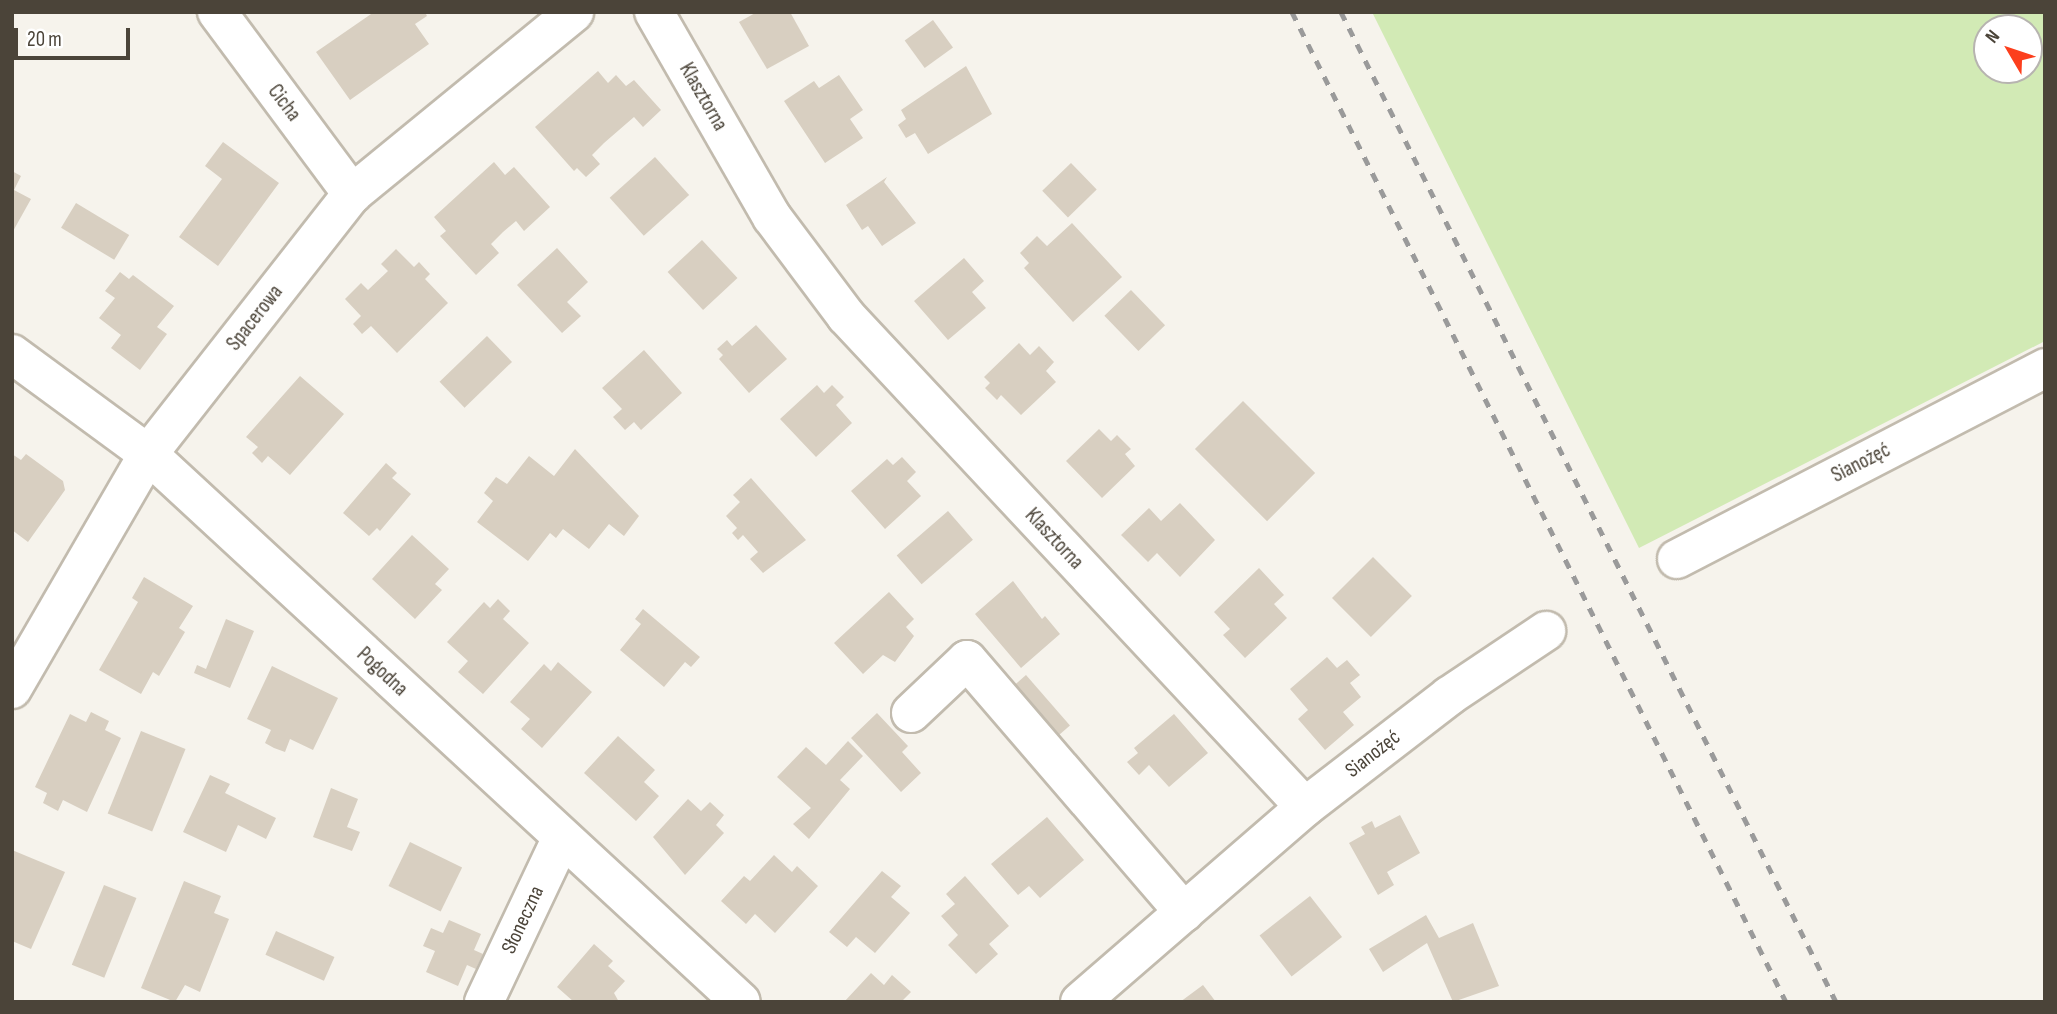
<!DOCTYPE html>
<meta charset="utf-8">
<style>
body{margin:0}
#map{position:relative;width:2057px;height:1014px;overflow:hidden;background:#f6f3ec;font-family:"Sofia Sans Condensed",sans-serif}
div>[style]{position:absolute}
.green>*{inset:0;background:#d2eab5}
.building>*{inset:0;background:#d8cfc1;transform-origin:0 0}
.roads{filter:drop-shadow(2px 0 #c2bbae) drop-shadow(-2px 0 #c2bbae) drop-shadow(0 2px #c2bbae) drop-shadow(0 -2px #c2bbae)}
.minor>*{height:38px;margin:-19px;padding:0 19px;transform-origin:19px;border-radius:19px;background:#fff}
.rail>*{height:5px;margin-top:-2.5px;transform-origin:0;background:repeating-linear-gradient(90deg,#9a9a9a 0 9px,transparent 0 18px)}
span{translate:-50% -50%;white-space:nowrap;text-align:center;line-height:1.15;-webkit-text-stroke:6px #fff;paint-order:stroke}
.street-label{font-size:21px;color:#4b4439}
.frame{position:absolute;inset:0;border:14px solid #4b4439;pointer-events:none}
.north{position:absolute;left:1973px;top:14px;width:70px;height:70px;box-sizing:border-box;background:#fff;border:2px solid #b7b4b0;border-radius:50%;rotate:309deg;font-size:19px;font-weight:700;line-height:28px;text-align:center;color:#4b4439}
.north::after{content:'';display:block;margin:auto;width:24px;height:32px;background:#fc3f1d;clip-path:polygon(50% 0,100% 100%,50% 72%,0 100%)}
.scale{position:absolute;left:14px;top:28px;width:116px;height:32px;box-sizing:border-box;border:4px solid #4b4439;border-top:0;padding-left:9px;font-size:21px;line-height:24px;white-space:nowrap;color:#4b4439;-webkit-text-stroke:5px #fff;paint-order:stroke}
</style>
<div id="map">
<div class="green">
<i style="clip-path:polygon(evenodd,1372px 12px,2045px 12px,2045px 341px,1639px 548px,1372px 12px,1987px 28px,2029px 28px,2029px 70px,1987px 70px,1987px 28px)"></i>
</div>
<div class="building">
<i style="clip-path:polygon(374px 12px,425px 12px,427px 16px,415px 24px,429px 44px,350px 100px,316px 52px)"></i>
<i style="clip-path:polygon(757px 12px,790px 12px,809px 46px,767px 69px,739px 22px)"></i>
<i style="left:933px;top:20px;width:34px;height:35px;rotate:54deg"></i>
<i style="clip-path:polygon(966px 66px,992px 114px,928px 154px,915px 133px,906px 138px,898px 125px,906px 119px,901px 110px)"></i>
<i style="clip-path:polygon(598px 71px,608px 83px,616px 75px,626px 86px,634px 80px,661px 110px,643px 127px,634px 117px,604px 143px,592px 155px,600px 164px,586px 177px,577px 168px,574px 171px,535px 127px)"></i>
<i style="clip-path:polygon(839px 75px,863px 110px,850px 119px,863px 138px,825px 163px,784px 101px,814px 81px,819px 88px)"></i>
<i style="clip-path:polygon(223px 142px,279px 183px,218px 266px,179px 237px,222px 179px,205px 166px)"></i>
<i style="left:655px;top:157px;width:51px;height:61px;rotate:48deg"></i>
<i style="clip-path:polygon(494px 162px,505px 175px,514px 167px,550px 207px,524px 231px,516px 221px,503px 232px,491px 244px,499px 253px,476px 275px,440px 236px,446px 231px,434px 217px)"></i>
<i style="left:1071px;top:163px;width:37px;height:40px;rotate:46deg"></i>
<i style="clip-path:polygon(12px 171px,21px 176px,14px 190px,31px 199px,12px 233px)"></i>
<i style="clip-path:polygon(887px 177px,884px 182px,916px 223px,882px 246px,868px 226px,862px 230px,846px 205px)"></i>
<i style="left:76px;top:203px;width:62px;height:29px;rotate:31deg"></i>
<i style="clip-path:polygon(1072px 223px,1122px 277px,1073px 322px,1024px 268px,1029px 263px,1020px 253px,1037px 236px,1047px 246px)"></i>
<i style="left:702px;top:240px;width:52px;height:47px;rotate:47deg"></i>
<i style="clip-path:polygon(557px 248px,588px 282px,567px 302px,581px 316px,562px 333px,517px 285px)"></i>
<i style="clip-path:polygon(396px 249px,414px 267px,419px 262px,430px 274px,425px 279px,448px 303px,397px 353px,371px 326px,362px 334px,353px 324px,361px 316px,345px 299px,361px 283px,368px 290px,388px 271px,381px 264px)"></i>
<i style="clip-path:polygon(964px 258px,984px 281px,972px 292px,986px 308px,948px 340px,914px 301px)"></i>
<i style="clip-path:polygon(120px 272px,129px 279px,133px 275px,174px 306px,157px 327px,167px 334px,140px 370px,111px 348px,121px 335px,99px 318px,115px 298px,105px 291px)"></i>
<i style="left:1131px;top:290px;width:49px;height:37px;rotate:46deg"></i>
<i style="clip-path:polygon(756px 325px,787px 359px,749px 393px,719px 359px,723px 355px,717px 349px,727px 340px,732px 346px)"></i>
<i style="left:487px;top:336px;width:36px;height:66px;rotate:46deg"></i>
<i style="clip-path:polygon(1019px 343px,1030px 355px,1039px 346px,1054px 362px,1046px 371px,1056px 382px,1021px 415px,1001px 395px,997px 400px,985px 388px,990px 383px,984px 377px)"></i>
<i style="clip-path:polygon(644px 350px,682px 393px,641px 430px,634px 422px,625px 430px,613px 417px,622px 409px,602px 388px)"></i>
<i style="clip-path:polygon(300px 376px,344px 414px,290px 475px,268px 456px,262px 463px,252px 453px,258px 447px,246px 437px)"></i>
<i style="clip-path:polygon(817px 385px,824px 393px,832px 385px,844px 397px,836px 405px,852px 423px,816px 457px,780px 419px)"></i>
<i style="left:1243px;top:401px;width:102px;height:68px;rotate:45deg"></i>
<i style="clip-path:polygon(1099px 429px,1111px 441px,1117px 435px,1131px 449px,1125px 454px,1135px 466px,1102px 498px,1066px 461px)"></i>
<i style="clip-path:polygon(575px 449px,639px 516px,624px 536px,609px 524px,589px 549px,563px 529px,556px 538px,550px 533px,528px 561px,477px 522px,493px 501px,484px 493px,496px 477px,507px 484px,529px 456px,554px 476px)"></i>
<i style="clip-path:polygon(12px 454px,21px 460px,26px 454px,63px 481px,65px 490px,28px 542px,12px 530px)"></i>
<i style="clip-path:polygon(902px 457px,916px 472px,907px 481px,921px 496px,885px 529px,851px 491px,887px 459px,893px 465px)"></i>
<i style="clip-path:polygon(386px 463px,397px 473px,392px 478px,411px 494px,380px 531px,377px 528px,369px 536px,343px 513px)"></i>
<i style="clip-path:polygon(751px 478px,806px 540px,763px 573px,750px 559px,758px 552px,743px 535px,738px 540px,732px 533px,737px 528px,726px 516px,740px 502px,733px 495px)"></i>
<i style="clip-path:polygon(1180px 503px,1215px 540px,1180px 577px,1157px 553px,1148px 562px,1121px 535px,1149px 508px,1161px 521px)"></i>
<i style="left:948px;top:511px;width:38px;height:68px;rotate:49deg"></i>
<i style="clip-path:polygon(412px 535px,449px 569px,435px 584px,442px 590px,415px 619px,372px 579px)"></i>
<i style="left:1373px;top:557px;width:55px;height:58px;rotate:45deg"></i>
<i style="clip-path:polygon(1259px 568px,1284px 595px,1274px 604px,1287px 618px,1245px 658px,1223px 635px,1230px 629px,1214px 612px)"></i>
<i style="clip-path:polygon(144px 577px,193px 606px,179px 628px,185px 632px,159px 676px,153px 672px,141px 694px,99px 670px,138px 602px,132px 598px)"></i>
<i style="clip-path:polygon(1013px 581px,1042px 619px,1045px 616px,1060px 634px,1021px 668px,975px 614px)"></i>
<i style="clip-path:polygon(889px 592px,914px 619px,906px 627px,914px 636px,895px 662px,883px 655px,863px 674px,834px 643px)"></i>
<i style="clip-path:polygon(498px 599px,510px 611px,503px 619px,529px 643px,483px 694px,458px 672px,468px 661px,447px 642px,484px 602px,490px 608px)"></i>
<i style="clip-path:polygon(643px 609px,700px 657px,691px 667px,685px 662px,664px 687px,620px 650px,641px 624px,635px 619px)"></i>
<i style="clip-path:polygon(226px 619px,254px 631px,230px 688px,194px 673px,197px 665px,206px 669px)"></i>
<i style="clip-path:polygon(1327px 657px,1337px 668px,1347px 660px,1360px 675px,1350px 683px,1361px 697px,1343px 712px,1354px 725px,1325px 750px,1298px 719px,1308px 710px,1290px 689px)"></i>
<i style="clip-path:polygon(558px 662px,592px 692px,542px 748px,521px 729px,530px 719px,510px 702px,544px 664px,551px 671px)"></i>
<i style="clip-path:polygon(272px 666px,338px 698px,313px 750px,290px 739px,285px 752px,274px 748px,265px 743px,271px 730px,247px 719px)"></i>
<i style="left:1026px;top:675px;width:67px;height:21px;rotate:49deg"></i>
<i style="clip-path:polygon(91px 712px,109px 721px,105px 730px,121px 738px,87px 812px,63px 800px,58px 811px,43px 803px,47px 793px,35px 787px,70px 714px,86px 722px)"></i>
<i style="clip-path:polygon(877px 713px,908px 746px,902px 752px,921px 773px,901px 792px,851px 738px)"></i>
<i style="clip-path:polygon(1174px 714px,1208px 753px,1169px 787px,1149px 765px,1139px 775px,1127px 762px,1138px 753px,1134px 748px)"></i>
<i style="left:141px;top:731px;width:48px;height:89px;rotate:22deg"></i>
<i style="clip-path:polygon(618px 736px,655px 770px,644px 782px,659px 796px,636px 821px,584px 773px)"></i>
<i style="clip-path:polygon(848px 741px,863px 756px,840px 780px,850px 789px,809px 839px,793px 824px,811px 808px,777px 777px,806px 747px,826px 765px)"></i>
<i style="clip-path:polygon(210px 775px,230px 784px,225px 793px,276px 818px,266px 839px,238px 825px,226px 852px,183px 832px)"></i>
<i style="clip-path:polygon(331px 788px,358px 799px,347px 827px,360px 832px,352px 851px,313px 837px)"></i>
<i style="clip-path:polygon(688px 799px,701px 811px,710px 802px,724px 815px,716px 825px,724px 833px,685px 875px,653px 837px)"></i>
<i style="clip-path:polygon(1400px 815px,1420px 853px,1387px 872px,1394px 885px,1378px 895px,1349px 843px,1365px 834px,1361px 827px,1372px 821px,1375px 828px)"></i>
<i style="clip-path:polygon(1047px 817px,1084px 860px,1040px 898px,1029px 886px,1018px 895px,991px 864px)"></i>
<i style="left:410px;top:842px;width:58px;height:49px;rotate:26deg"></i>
<i style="clip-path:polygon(12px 850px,65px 872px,31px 949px,12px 941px)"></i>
<i style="clip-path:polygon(774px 855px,792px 872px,797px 866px,818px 886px,775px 933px,755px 914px,746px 924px,721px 901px,744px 876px,750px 881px)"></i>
<i style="clip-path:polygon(882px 871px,901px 886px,891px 897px,910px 913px,875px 953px,856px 937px,847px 947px,829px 932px)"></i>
<i style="clip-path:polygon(965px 876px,1009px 926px,989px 944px,998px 954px,976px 974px,948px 945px,958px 935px,941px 916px,955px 904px,946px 894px)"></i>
<i style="clip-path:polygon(184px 881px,221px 896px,214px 913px,229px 919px,200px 992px,185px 985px,175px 1002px,141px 988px)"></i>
<i style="left:104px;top:885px;width:35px;height:86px;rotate:22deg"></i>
<i style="left:1310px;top:896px;width:52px;height:64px;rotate:52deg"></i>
<i style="clip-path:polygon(1426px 915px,1439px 938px,1473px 923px,1499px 986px,1453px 1002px,1427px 943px,1383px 972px,1369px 949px)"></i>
<i style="clip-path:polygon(449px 920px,481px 934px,474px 950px,483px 954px,476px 969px,467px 965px,458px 986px,426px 972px,435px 951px,423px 946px,431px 928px,443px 933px)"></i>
<i style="left:276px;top:931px;width:64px;height:26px;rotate:24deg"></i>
<i style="clip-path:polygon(594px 944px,613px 961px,608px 966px,625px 981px,614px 993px,619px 1002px,574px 1002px,557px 987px)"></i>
<i style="clip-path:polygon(871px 973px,884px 985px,892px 975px,911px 992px,901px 1002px,844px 1002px)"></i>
<i style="clip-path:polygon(1203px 985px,1216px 1002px,1180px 1002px)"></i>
</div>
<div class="roads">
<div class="minor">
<i style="left:217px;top:12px;width:227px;rotate:53.4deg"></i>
<i style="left:654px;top:12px;width:237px;rotate:60.1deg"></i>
<i style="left:772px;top:217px;width:124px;rotate:53.2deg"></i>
<i style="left:846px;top:316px;width:672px;rotate:46.93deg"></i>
<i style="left:12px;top:354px;width:169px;rotate:36.3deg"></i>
<i style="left:148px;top:454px;width:807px;rotate:42.74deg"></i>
<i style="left:1677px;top:559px;width:415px;rotate:-27.4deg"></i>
<i style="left:12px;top:689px;width:272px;rotate:-59.9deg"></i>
<i style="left:148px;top:454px;width:330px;rotate:-51.9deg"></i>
<i style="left:352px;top:194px;width:287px;rotate:-39.3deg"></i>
<i style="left:911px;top:713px;width:77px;rotate:-43.4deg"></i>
<i style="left:967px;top:660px;width:333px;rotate:49.3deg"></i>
<i style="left:484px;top:1002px;width:180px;rotate:-64.7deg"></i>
<i style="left:1080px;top:1002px;width:298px;rotate:-40.9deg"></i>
<i style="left:1305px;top:807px;width:182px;rotate:-37.6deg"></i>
<i style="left:1449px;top:696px;width:117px;rotate:-33.8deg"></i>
</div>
</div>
<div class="rail">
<i style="left:1292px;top:12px;width:1106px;rotate:63.48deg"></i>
<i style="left:1341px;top:12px;width:1107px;rotate:63.43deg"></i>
</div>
<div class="street-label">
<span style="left:703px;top:97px;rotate:60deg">Klasztorna</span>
<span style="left:284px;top:103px;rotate:53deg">Cicha</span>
<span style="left:255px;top:318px;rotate:-52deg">Spacerowa</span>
<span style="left:1861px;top:463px;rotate:-27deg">Sianożęć</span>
<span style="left:1054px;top:539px;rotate:47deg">Klasztorna</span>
<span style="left:382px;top:672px;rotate:43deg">Pogodna</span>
<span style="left:1373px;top:754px;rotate:-38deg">Sianożęć</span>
<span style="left:523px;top:920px;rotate:-65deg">Słoneczna</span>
</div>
<div class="frame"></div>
<div class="north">N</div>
<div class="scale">20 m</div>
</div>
